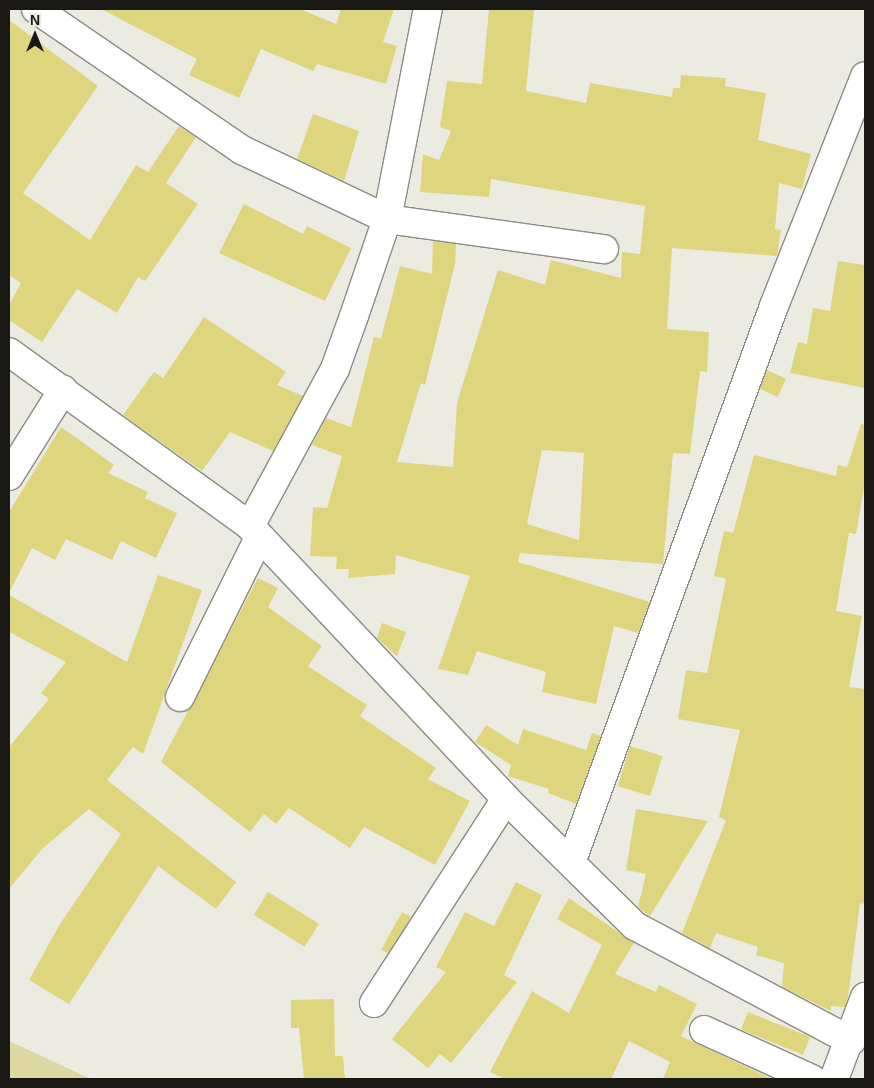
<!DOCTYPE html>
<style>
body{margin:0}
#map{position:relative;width:874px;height:1088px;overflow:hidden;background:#ebebe1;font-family:Arial,sans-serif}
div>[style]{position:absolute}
.green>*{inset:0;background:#ddd8a1}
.building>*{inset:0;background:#ded57f;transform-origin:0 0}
.roads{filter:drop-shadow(1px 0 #8c8b83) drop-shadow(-1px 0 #8c8b83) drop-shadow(0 1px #8c8b83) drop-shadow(0 -1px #8c8b83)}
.minor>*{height:28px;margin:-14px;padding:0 14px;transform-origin:14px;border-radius:14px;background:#fff}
span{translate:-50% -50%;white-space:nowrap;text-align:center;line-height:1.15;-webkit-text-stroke:4px #ebebe1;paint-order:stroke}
.frame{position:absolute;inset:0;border:10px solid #191815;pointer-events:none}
.north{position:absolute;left:10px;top:10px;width:50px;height:50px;-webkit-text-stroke:4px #ebebe1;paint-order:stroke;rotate:0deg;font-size:14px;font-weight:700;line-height:20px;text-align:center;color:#191815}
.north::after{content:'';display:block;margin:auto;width:18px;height:22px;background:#191815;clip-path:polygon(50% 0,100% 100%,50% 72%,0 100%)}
</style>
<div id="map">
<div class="green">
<i style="clip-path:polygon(9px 1041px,91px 1079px,9px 1079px)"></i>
</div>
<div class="building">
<i style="clip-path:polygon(101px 9px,300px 9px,336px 24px,341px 9px,394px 9px,383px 42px,397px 46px,386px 84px,317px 64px,313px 71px,261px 49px,239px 98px,189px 75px,197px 59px)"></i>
<i style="clip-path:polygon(evenodd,489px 9px,534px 9px,526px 91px,586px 103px,590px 83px,672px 97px,673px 88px,680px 88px,681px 75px,726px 78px,725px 86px,766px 93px,758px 140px,811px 154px,802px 189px,779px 183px,775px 229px,781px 230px,777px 256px,672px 248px,667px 329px,709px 332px,707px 372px,700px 371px,690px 454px,673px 453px,663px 564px,520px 553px,518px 562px,650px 602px,638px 633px,614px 626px,596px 704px,542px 692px,546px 672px,477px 651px,468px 675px,438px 669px,470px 576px,396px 555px,395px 574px,348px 578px,349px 569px,336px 569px,337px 557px,310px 556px,313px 507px,327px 508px,342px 456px,312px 445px,326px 418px,351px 427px,374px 337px,381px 339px,400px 266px,432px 274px,433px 241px,456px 244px,455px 264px,425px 385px,421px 383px,397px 462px,453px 467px,457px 403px,498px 270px,545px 285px,551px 260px,621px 278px,622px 252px,640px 254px,645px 206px,491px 179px,489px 197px,420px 192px,423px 154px,439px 160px,451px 131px,440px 127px,447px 81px,482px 84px,489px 9px,542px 450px,584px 453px,579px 540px,527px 524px,542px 450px)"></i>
<i style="clip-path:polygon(9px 20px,98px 86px,23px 193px,90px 240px,136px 165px,148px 172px,179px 126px,196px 137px,166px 183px,198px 204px,145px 281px,138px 277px,117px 313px,77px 289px,42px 342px,9px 320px,9px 305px,21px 283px,9px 275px)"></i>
<i style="clip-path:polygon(313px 114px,359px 131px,344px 181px,297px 159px)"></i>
<i style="clip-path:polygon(244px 204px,303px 234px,307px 226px,351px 248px,325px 301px,219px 253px)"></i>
<i style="clip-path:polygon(838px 261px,865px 265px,865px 388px,790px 373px,798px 342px,807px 344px,813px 308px,830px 311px)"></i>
<i style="clip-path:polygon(204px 317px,286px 372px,277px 385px,303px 396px,273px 451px,230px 432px,202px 471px,123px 415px,154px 372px,163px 378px)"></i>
<i style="left:767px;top:370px;width:21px;height:20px;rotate:25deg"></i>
<i style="clip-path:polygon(861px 424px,865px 425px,865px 481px,856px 534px,849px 533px,836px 611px,862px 616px,849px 687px,865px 689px,865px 904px,860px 903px,848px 997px,845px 1007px,831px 1006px,831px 1011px,782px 987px,784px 963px,756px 955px,758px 947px,716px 933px,710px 948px,682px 933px,726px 820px,719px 817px,740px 730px,678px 719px,686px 670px,707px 673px,726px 579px,714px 576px,724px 531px,733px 533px,754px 455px,836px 476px,838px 465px,847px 467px)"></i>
<i style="clip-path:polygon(61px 427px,114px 465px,108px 473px,148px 492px,145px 498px,177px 513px,156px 558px,121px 541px,112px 560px,66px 539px,55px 560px,32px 548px,9px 593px,9px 512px)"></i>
<i style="clip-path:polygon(158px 575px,202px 590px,143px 754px,133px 747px,107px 780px,236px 882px,216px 909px,158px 866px,69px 1004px,29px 980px,60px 924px,121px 834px,89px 809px,42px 849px,9px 889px,9px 747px,49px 699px,41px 693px,66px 662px,9px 632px,9px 595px,127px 662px)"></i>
<i style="clip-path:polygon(258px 578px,278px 588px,268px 607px,322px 646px,308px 666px,367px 705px,360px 716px,436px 768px,428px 779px,470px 801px,435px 865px,364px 827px,350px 848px,289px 808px,276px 824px,264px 814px,250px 832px,161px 762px)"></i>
<i style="clip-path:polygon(382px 623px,406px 632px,397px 656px,377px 638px)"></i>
<i style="clip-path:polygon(486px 725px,518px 745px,523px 729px,586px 750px,592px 733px,601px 736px,576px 804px,548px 793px,549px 789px,508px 776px,511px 765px,475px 742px)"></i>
<i style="left:630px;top:746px;width:34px;height:42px;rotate:17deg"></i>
<i style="clip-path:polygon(636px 809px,708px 821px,650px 916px,638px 907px,646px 874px,626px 870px)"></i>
<i style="clip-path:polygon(516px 882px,542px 895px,504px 975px,517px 982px,451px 1063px,440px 1054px,428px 1068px,392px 1039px,446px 972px,436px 967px,465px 912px,494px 926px)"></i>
<i style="left:268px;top:892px;width:60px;height:27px;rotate:32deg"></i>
<i style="clip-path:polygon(569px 898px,634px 943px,615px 974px,656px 992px,659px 985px,697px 1004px,681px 1036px,772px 1079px,663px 1079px,670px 1062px,629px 1041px,611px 1079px,505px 1079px,490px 1072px,532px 991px,569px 1013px,602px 945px,557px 919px)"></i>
<i style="left:402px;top:912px;width:10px;height:43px;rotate:29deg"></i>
<i style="clip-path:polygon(334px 999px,335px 1056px,343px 1056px,345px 1079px,304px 1079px,299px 1028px,291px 1028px,291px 1000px)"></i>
<i style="left:748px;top:1012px;width:67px;height:19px;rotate:22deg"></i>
</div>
<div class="roads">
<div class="minor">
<i style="left:36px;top:9px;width:250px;rotate:34.4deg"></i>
<i style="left:242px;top:150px;width:161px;rotate:25.4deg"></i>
<i style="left:387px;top:219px;width:219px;rotate:7.9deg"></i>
<i style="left:9px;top:352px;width:297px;rotate:35.8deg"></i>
<i style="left:250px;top:526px;width:374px;rotate:46.8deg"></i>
<i style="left:506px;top:799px;width:181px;rotate:44.6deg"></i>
<i style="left:635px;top:926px;width:245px;rotate:28deg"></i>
<i style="left:9px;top:476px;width:102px;rotate:-57.9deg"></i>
<i style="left:250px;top:526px;width:179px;rotate:-61.6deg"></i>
<i style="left:335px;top:369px;width:56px;rotate:-70.3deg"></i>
<i style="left:354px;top:316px;width:102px;rotate:-71.2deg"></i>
<i style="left:387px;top:219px;width:214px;rotate:-79deg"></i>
<i style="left:180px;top:697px;width:178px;rotate:-63.6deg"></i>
<i style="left:572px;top:860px;width:590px;rotate:-69.97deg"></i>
<i style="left:774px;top:306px;width:247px;rotate:-68.4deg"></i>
<i style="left:374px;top:1003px;width:243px;rotate:-57.1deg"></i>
<i style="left:704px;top:1030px;width:119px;rotate:24.4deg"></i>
<i style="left:834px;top:1079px;width:88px;rotate:-69.3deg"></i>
</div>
</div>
<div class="frame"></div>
<div class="north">N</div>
</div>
